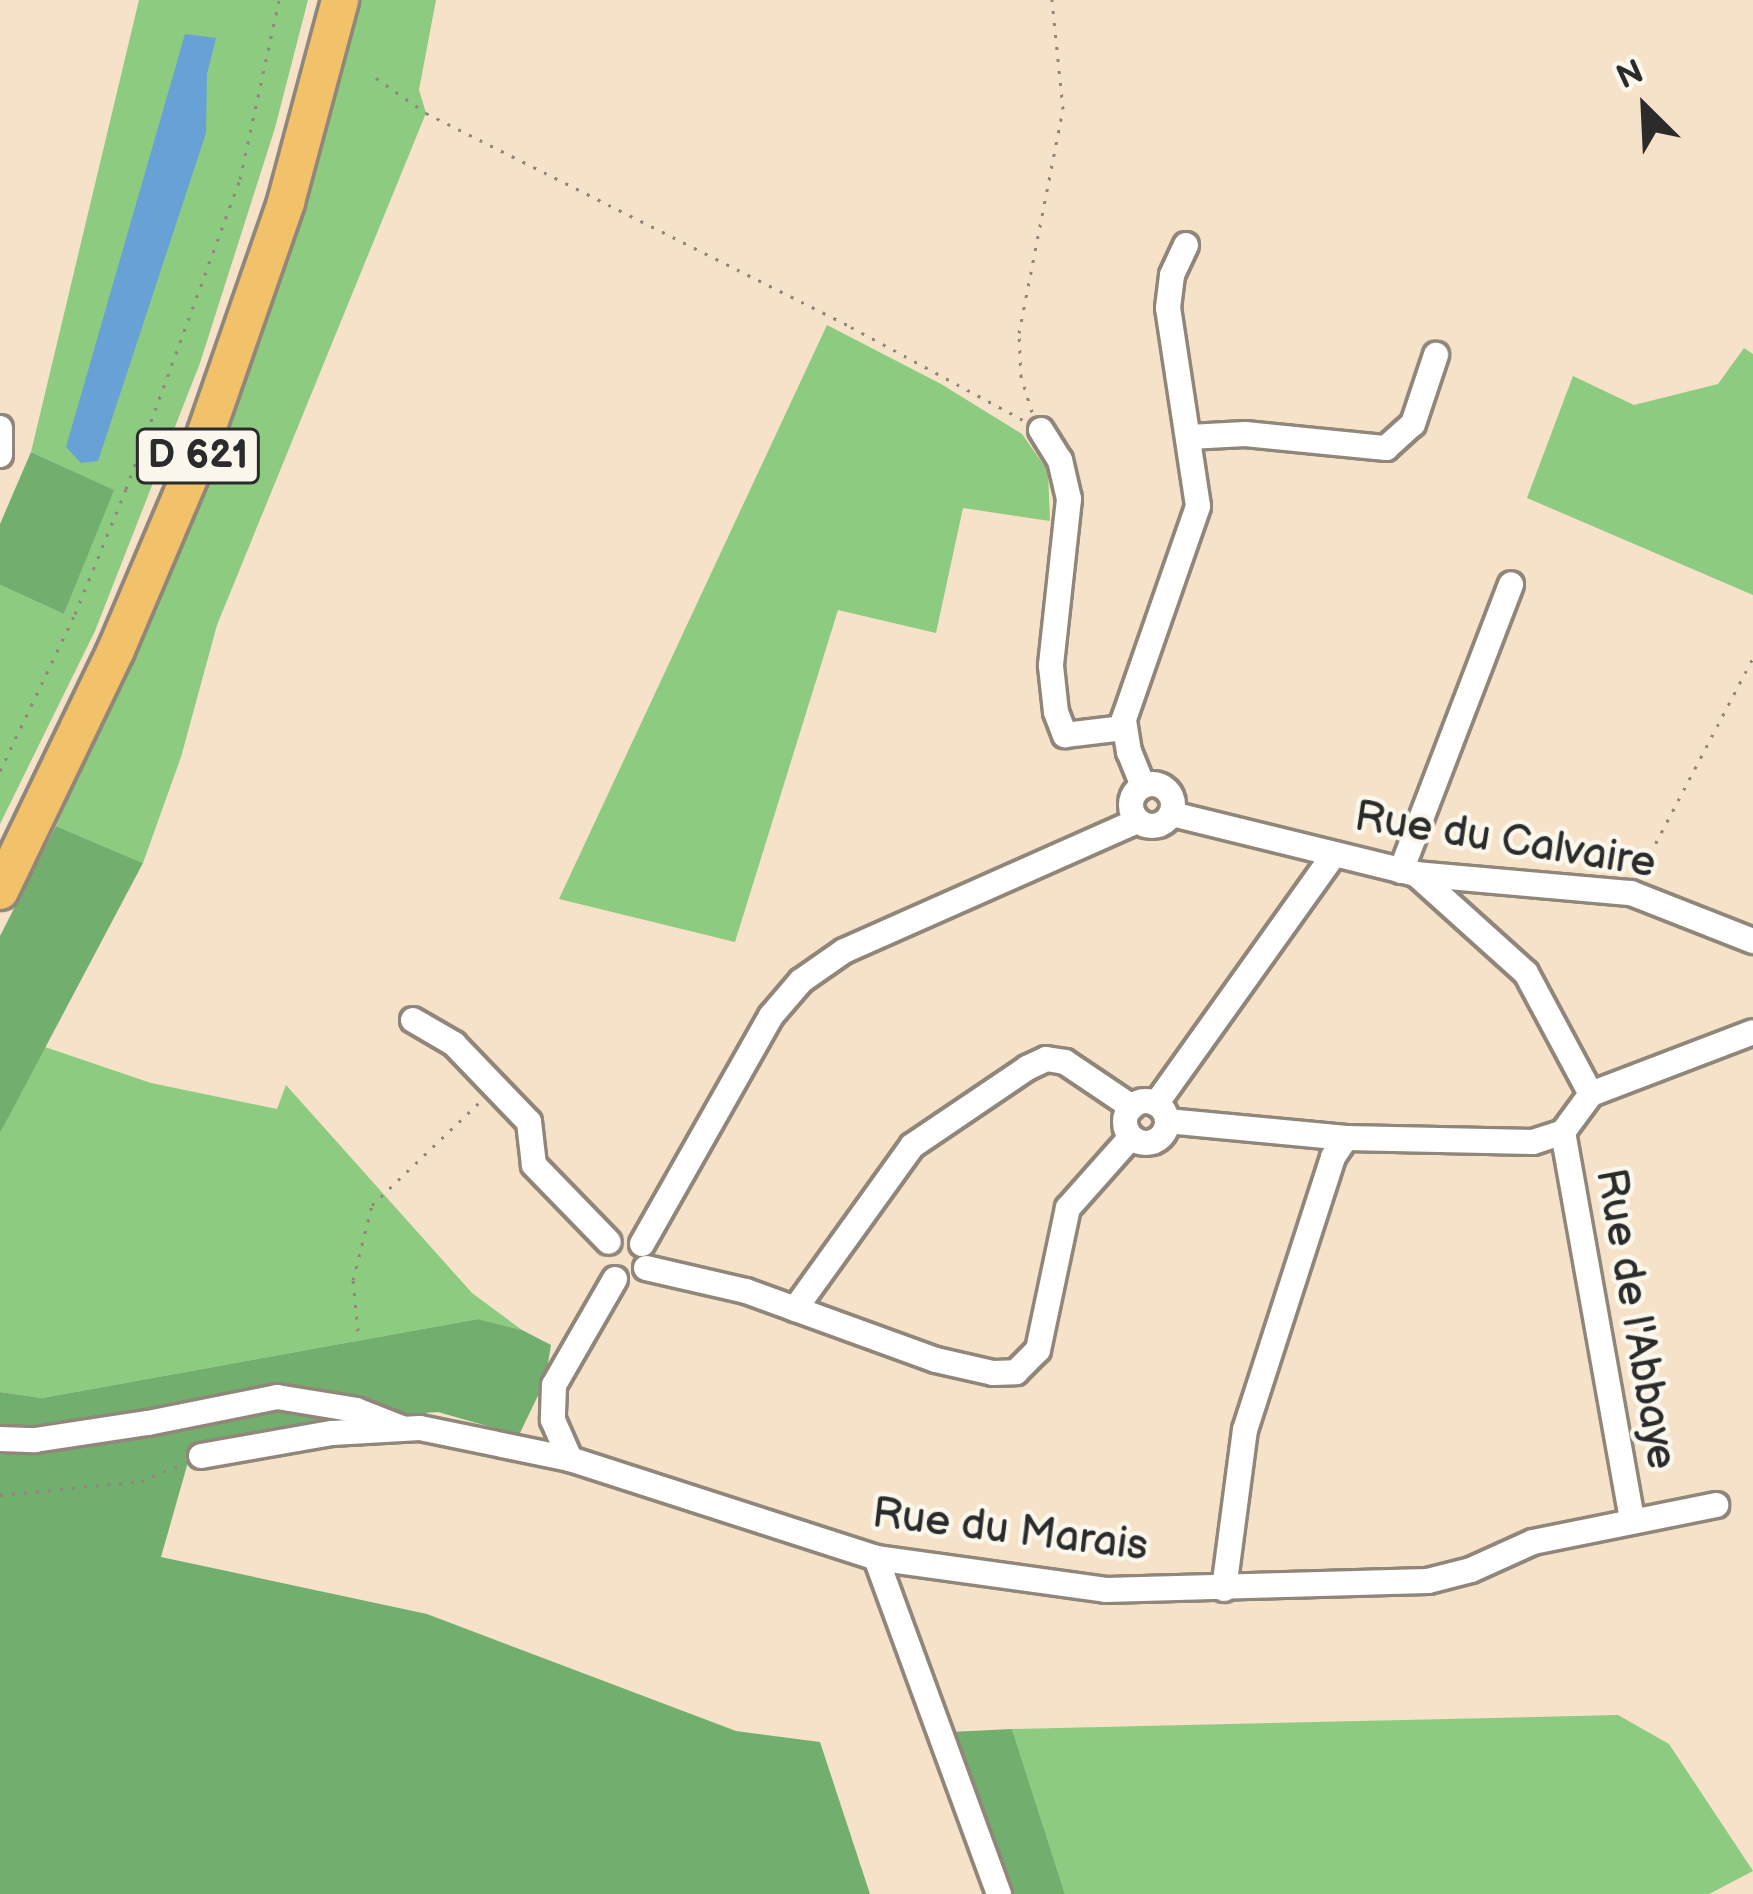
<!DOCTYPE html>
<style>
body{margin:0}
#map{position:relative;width:1753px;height:1894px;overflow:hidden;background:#f5e2c9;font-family:"Balsamiq Sans",sans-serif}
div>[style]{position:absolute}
.green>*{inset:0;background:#8dcb80}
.forest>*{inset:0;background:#72af6e}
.water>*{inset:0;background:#67a1d6}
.path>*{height:3px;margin-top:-1.5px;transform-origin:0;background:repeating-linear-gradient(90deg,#90867a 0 3px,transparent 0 12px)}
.roads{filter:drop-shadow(3px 0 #90867a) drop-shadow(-3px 0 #90867a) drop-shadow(0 3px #90867a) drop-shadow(0 -3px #90867a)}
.minor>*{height:24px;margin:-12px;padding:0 12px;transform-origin:12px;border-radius:12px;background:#fff}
.minor>.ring{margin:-12px;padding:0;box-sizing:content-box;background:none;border:24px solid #fff;border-radius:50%}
.highway>*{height:36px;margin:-18px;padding:0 18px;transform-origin:18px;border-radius:18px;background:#f2c26a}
span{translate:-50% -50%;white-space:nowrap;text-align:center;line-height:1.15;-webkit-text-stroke:9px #fbf7ec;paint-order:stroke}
.shield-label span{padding:3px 9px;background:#fbf7ec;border:3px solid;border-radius:9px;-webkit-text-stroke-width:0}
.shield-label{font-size:39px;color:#2b2b2b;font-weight:700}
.street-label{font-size:42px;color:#2b2b2b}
.north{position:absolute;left:1585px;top:48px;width:120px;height:120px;-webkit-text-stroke:9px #fbf7ec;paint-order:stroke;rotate:336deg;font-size:33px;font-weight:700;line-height:48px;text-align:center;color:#2b2b2b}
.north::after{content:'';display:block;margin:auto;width:42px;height:54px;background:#2b2b2b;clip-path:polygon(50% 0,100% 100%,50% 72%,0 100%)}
</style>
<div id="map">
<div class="green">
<i style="clip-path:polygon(139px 0,308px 0,275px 128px,200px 363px,95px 631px,0 824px,0 585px,64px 614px,113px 490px,31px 452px)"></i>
<i style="clip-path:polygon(351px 0,436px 0,419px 90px,426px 113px,217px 625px,181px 757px,143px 863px,56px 826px,203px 479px)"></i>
<i style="clip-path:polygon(827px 325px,941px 384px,1022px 434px,1048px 471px,1050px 521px,963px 508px,936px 633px,838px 610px,735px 942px,559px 899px)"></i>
<i style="clip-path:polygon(1744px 348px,1753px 354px,1753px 595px,1527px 498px,1573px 376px,1634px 405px,1718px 384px)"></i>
<i style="clip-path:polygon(42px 1046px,151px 1083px,277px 1109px,286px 1085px,472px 1293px,522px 1330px,478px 1319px,42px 1398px,0 1392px,0 1133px)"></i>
<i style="clip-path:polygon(1618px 1715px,1669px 1744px,1753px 1871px,1709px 1894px,1065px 1894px,1012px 1729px)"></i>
</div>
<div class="forest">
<i style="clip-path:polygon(31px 452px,114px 490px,64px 614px,0 585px,0 524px)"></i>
<i style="clip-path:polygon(56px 826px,143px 863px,0 1133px,0 936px)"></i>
<i style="clip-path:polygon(478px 1319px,522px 1330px,551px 1345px,545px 1381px,519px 1435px,438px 1412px,358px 1418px,192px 1448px,161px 1557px,427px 1614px,736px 1731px,820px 1742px,870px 1894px,0 1894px,0 1392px,42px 1398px)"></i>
<i style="clip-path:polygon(1012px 1729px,1065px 1894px,1012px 1894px,950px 1732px)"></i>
</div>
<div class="water">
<i style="clip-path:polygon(185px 34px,216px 38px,207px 74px,206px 133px,98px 461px,81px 463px,66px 447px)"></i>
</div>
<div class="path">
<i style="left:376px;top:78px;width:61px;rotate:35deg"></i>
<i style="left:426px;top:113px;width:476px;rotate:26.7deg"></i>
<i style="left:851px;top:327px;width:196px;rotate:28.4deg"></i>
<i style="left:1032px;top:412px;width:37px;rotate:-107deg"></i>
<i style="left:1021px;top:377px;width:44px;rotate:-92.6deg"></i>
<i style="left:1019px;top:333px;width:228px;rotate:-78.9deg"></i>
<i style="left:1063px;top:109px;width:110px;rotate:-95.8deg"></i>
<i style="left:0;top:771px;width:174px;rotate:-64.5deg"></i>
<i style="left:75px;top:614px;width:135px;rotate:-67.8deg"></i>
<i style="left:126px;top:489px;width:330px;rotate:-69.8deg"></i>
<i style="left:240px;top:179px;width:183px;rotate:-77.7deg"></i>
<i style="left:1639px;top:875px;width:245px;rotate:-62.3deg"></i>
<i style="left:358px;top:1331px;width:51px;rotate:-95.6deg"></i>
<i style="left:353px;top:1280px;width:77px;rotate:-75.8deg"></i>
<i style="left:372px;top:1205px;width:151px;rotate:-43.7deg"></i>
<i style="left:0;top:1495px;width:142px;rotate:-5.7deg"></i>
<i style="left:141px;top:1481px;width:42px;rotate:-22.3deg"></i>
</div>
<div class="roads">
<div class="minor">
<i style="left:0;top:428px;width:27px;rotate:90deg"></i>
<i style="left:1041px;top:430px;width:36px;rotate:58deg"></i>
<i style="left:1060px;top:460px;width:40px;rotate:77deg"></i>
<i style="left:1069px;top:499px;width:168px;rotate:96.2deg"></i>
<i style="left:1051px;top:666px;width:46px;rotate:83.8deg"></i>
<i style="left:1056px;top:712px;width:25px;rotate:69deg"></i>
<i style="left:1065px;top:735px;width:59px;rotate:-6.8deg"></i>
<i style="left:1189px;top:437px;width:56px;rotate:-3.1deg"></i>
<i style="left:1245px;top:434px;width:142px;rotate:5.7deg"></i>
<i style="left:1386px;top:448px;width:36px;rotate:-42deg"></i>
<i style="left:1413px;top:424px;width:73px;rotate:-71.6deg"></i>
<i class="ring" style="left:1131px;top:784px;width:18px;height:18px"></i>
<i style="left:1143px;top:786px;width:37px;rotate:-112deg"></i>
<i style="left:1129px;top:752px;width:33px;rotate:-99deg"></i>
<i style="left:1124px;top:719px;width:225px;rotate:-70.8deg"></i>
<i style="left:1198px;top:506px;width:200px;rotate:-98.6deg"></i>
<i style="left:1168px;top:308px;width:33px;rotate:-83deg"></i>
<i style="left:1172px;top:275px;width:33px;rotate:-65deg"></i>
<i style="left:1172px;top:814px;width:251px;rotate:13.8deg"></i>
<i style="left:1416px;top:874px;width:216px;rotate:5.1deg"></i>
<i style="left:1631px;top:893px;width:131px;rotate:21.5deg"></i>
<i style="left:1401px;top:871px;width:307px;rotate:-69deg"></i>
<i style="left:1416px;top:874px;width:148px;rotate:42deg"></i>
<i style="left:1526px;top:973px;width:137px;rotate:61.8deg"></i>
<i style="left:413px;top:1020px;width:48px;rotate:30.3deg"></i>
<i style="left:454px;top:1044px;width:108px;rotate:46.1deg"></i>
<i style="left:529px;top:1122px;width:43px;rotate:83.4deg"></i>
<i style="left:534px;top:1165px;width:107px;rotate:45.8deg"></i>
<i class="ring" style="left:1125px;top:1101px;width:18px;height:18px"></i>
<i style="left:1156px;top:1104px;width:307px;rotate:-54.5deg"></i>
<i style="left:1167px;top:1121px;width:180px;rotate:5.4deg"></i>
<i style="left:1346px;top:1138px;width:187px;rotate:1.2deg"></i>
<i style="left:1533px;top:1142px;width:32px;rotate:-18deg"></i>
<i style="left:1563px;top:1132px;width:47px;rotate:-53.6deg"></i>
<i style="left:1591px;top:1094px;width:173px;rotate:-20.9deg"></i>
<i style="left:1563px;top:1132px;width:394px;rotate:79.9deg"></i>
<i style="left:642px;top:1244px;width:262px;rotate:-60.5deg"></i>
<i style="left:771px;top:1016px;width:46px;rotate:-49.4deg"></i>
<i style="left:801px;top:981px;width:52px;rotate:-34.9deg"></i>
<i style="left:844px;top:951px;width:321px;rotate:-23.9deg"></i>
<i style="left:646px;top:1268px;width:103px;rotate:13deg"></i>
<i style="left:746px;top:1291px;width:202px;rotate:20deg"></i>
<i style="left:936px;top:1360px;width:58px;rotate:12.8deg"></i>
<i style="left:993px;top:1373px;width:23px;rotate:-2deg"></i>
<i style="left:1016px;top:1372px;width:31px;rotate:-45deg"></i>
<i style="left:1038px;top:1350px;width:145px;rotate:-78.1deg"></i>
<i style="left:1068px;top:1208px;width:95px;rotate:-48.4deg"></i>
<i style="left:615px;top:1279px;width:122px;rotate:119.9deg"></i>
<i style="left:554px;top:1385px;width:35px;rotate:92deg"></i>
<i style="left:553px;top:1420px;width:43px;rotate:66.4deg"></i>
<i style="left:570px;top:1459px;width:322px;rotate:17.9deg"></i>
<i style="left:876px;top:1558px;width:232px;rotate:7.9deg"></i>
<i style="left:1106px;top:1590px;width:322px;rotate:-1.6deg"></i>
<i style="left:1428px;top:1581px;width:44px;rotate:-14.3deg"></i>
<i style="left:1471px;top:1570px;width:68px;rotate:-24.3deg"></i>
<i style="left:1533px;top:1542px;width:187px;rotate:-11.4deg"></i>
<i style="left:795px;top:1309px;width:201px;rotate:-54.3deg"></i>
<i style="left:912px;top:1146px;width:139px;rotate:-34.1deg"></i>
<i style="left:1027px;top:1068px;width:21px;rotate:-25deg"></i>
<i style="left:1046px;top:1059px;width:19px;rotate:9deg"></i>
<i style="left:1065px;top:1062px;width:81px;rotate:33.9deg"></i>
<i style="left:0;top:1439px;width:35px;rotate:2deg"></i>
<i style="left:35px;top:1440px;width:114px;rotate:-8.6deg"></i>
<i style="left:148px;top:1423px;width:132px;rotate:-11.4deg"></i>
<i style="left:277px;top:1397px;width:80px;rotate:9.3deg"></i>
<i style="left:356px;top:1410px;width:49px;rotate:21.4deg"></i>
<i style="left:201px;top:1456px;width:133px;rotate:-10deg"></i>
<i style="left:332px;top:1433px;width:88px;rotate:-3.3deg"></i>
<i style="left:420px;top:1428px;width:153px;rotate:11.7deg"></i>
<i style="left:876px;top:1558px;width:358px;rotate:69.9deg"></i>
<i style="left:1224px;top:1589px;width:160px;rotate:-82.5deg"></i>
<i style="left:1245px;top:1430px;width:287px;rotate:-72.1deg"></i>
<i style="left:1333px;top:1157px;width:23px;rotate:-56deg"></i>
</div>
<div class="highway">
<i style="left:0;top:891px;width:267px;rotate:-64.3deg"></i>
<i style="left:116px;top:650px;width:202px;rotate:-67deg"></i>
<i style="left:195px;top:464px;width:277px;rotate:-70.8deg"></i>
<i style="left:286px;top:202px;width:209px;rotate:-75deg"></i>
</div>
</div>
<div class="shield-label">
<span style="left:198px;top:456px">D 621</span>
</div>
<div class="street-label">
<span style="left:1505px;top:841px;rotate:9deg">Rue du Calvaire</span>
<span style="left:1635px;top:1319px;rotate:80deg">Rue de l'Abbaye</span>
<span style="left:1010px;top:1531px;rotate:7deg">Rue du Marais</span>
</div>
<div class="north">N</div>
</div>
